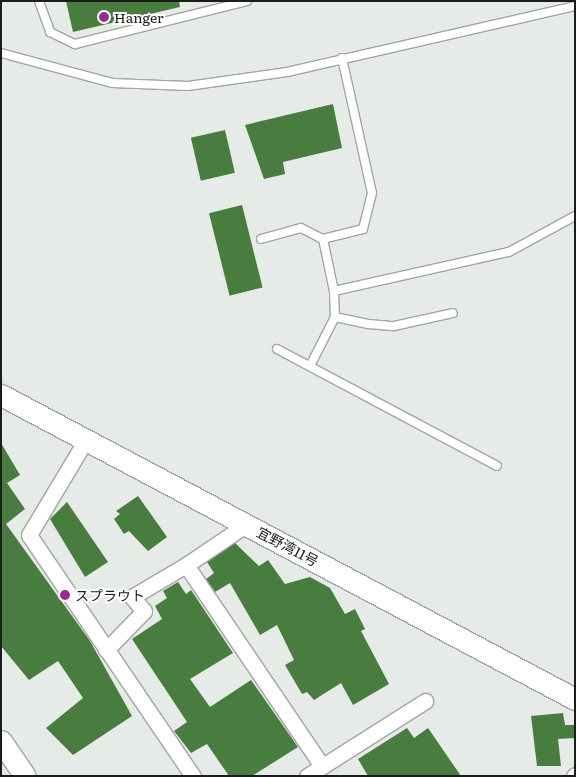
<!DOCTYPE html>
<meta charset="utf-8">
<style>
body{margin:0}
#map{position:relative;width:576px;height:777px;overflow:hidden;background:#e7ebe7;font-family:Literata,"Noto Sans JP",serif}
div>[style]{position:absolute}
.building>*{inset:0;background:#497c3f;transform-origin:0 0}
.roads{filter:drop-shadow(1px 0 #a2a5a1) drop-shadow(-1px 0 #a2a5a1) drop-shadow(0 1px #a2a5a1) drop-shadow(0 -1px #a2a5a1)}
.lane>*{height:8px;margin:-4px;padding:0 4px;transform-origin:4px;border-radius:4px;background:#fff}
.street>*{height:15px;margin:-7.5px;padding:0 7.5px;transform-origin:7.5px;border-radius:7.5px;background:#fff}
.secondary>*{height:21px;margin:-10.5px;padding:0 10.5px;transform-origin:10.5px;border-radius:10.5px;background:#fff}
.dots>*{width:14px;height:14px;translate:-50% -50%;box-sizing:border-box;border:2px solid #fff;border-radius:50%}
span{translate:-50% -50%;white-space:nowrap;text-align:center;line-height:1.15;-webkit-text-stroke:4px #fff;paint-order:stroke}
.poi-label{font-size:14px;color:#1b1d1b}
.left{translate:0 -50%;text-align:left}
.street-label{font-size:14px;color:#1b1d1b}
.frame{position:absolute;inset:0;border:2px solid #1b1d1b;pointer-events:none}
</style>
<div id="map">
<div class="building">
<i style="clip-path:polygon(66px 1px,179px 1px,180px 7px,73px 32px)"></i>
<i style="clip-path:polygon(333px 104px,342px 148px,283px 162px,285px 174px,264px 179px,245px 125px)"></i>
<i style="left:225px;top:130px;width:44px;height:35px;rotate:77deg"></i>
<i style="left:242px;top:205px;width:85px;height:34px;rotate:76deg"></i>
<i style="clip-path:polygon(1px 443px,20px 475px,7px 483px,25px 509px,6px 524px,90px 641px,132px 716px,73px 755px,46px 728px,83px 698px,58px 661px,29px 680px,1px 646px)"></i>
<i style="clip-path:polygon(138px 496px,167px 537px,148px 551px,129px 531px,124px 534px,114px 519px,120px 514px,116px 511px)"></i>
<i style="clip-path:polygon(67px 502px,108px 562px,85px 577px,50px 519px)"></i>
<i style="clip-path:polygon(235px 543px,259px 566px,268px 560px,285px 584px,310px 577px,330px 588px,345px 614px,355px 609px,365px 629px,361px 631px,389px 684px,353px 705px,341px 683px,314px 700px,307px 692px,302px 694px,285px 665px,294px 660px,277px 625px,260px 635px,230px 583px,215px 592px,206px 579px,214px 573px,207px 562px)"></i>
<i style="clip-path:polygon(178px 582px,186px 594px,191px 590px,233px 653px,190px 679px,210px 707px,251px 680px,298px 747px,252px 776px,229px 776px,207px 744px,191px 753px,174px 731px,187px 722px,132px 639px,162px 619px,155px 606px,167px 598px,163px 591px)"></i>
<i style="clip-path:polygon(563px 713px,565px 725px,575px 725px,575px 738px,558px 739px,561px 766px,537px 766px,531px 716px)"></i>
<i style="clip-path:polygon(407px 728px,414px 738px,428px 728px,461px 776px,368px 776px,358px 759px)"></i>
</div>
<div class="roads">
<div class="lane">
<i style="left:39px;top:1px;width:33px;rotate:70deg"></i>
<i style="left:50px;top:32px;width:28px;rotate:26deg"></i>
<i style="left:75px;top:44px;width:177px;rotate:-14deg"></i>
<i style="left:1px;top:53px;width:115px;rotate:15.1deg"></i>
<i style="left:112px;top:83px;width:76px;rotate:2.3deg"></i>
<i style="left:188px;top:86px;width:100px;rotate:-8deg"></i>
<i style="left:287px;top:72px;width:295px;rotate:-12.9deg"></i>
<i style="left:342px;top:58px;width:138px;rotate:77.5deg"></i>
<i style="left:372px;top:193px;width:37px;rotate:104deg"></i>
<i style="left:363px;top:229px;width:41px;rotate:166deg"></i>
<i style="left:323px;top:239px;width:53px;rotate:78.1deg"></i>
<i style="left:334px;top:291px;width:179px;rotate:-12.6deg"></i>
<i style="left:509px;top:252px;width:75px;rotate:-28.6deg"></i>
<i style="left:261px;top:239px;width:41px;rotate:-15.4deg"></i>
<i style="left:301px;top:228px;width:25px;rotate:27deg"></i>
<i style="left:334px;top:291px;width:26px;rotate:88deg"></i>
<i style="left:335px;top:317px;width:35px;rotate:12deg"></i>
<i style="left:369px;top:324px;width:25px;rotate:5deg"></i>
<i style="left:394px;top:326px;width:60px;rotate:-12.4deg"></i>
<i style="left:277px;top:349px;width:249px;rotate:28deg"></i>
<i style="left:310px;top:366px;width:55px;rotate:-63deg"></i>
</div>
<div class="street">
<i style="left:87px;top:438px;width:113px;rotate:120.9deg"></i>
<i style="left:29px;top:535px;width:292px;rotate:55.8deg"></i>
<i style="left:186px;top:565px;width:73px;rotate:-33.9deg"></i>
<i style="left:106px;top:650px;width:54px;rotate:-45.7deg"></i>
<i style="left:144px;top:611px;width:18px;rotate:-131deg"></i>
<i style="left:132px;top:597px;width:63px;rotate:-30.7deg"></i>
<i style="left:186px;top:565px;width:243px;rotate:55.9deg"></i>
<i style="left:307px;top:776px;width:140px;rotate:-32.4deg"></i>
<i style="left:574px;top:776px;width:1px;rotate:-45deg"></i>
</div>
<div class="secondary">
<i style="left:1px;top:395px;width:650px;rotate:27.91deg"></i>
<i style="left:1px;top:741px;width:42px;rotate:55.6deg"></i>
</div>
</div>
<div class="dots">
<i style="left:104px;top:17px;background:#982c8e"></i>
<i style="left:65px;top:595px;background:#982c8e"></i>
</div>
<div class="poi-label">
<span class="left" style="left:114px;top:17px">Hanger</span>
<span class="left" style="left:75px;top:595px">スプラウト</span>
</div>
<div class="street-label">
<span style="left:288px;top:546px;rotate:28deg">宜野湾11号</span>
</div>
<div class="frame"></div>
</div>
